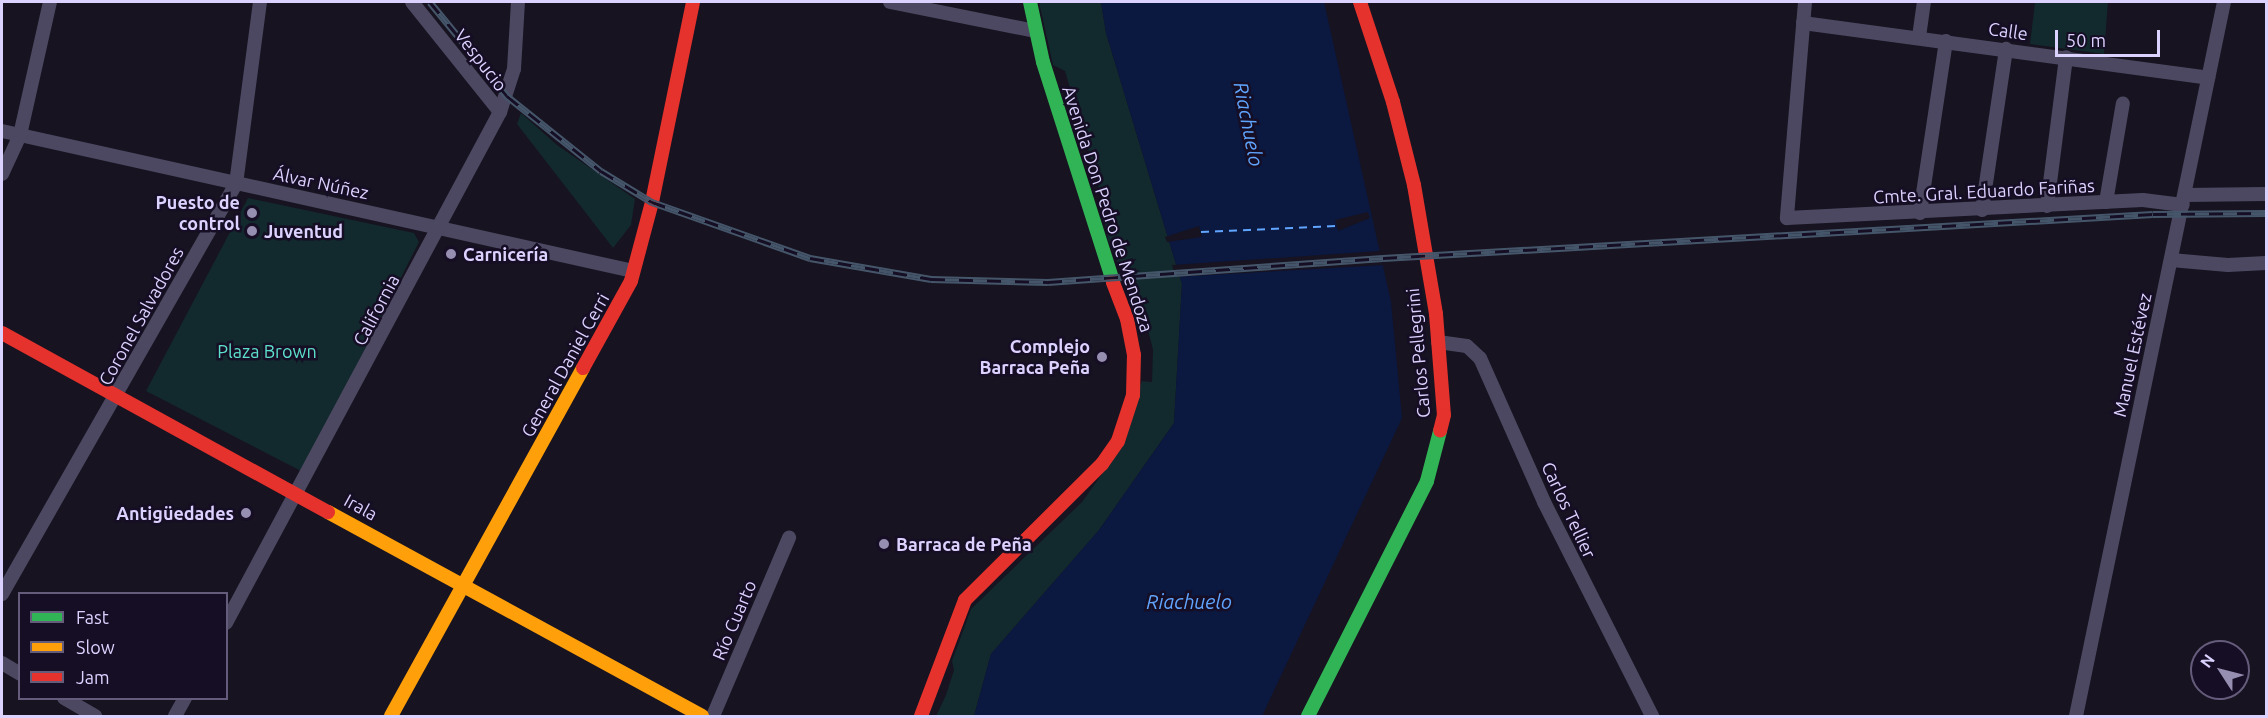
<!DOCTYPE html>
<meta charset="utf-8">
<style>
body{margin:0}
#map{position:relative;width:2268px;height:718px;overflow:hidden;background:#171320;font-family:Ubuntu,sans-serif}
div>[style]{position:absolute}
.green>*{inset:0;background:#12292d}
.water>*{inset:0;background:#0b1840}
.pier>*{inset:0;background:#171320}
.ferry>*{height:1.5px;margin-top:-0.75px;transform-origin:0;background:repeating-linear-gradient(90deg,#60a5ff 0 8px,transparent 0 14px)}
.street>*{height:14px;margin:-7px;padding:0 7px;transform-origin:7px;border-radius:7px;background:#4c4861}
.fast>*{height:14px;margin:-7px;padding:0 7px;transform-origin:7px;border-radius:7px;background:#30b455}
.slow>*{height:14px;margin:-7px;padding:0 7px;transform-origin:7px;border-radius:7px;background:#ff9f0a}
.jam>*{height:14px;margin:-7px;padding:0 7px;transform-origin:7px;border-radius:7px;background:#e5322d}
.rail>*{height:7px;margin-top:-3.5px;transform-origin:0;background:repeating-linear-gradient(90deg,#150e25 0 14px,#45566b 0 28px);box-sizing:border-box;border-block:2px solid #45566b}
.dots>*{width:16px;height:16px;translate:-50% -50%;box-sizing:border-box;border:3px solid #150e25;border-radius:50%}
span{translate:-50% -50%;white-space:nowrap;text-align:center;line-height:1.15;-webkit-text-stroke:5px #150e25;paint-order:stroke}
.street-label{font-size:18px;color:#dcd2ff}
.poi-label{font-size:18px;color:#dcd2ff;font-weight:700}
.right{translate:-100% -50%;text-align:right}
.left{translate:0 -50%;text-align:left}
.park-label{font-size:18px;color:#5de0cd}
.water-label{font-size:20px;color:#60a5ff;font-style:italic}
.frame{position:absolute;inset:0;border:3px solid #dcd2ff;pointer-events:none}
.legend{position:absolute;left:18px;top:592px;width:210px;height:108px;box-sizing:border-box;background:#150e25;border:2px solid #655c7c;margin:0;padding:8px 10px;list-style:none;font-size:18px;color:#dcd2ff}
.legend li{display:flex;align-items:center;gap:12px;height:30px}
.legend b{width:30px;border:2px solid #655c7c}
.north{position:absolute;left:2190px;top:640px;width:60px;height:60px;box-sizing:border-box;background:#150e25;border:2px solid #655c7c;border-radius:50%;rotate:306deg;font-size:16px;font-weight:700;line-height:24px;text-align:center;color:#dcd2ff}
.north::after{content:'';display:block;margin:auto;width:21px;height:27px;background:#978fb1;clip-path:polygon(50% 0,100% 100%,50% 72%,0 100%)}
.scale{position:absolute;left:2055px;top:30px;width:105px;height:27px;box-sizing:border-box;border:3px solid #dcd2ff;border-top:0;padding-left:8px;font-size:18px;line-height:21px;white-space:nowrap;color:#dcd2ff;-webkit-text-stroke:4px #150e25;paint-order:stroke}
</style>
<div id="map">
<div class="green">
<i style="clip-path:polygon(1039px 2px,1101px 2px,1106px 33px,1182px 284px,1174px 423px,1099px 530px,991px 654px,974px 716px,936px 716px,946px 695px,954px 670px,952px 661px,971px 609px,1082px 502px,1107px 467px,1142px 381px,1152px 382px,1153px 350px,1144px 313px,1138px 313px,1108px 240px,1097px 179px,1065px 71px,1053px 65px)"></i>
<i style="clip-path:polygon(2035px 2px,2108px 2px,2104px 54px,2030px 44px)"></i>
<i style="clip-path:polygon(521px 113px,557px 145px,635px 199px,631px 225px,613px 248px,517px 124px)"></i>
<i style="clip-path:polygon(248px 198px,414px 233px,419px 242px,303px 472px,146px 391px)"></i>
</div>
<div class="water">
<i style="clip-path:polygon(1101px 2px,1324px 2px,1391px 302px,1402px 418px,1262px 716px,974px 716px,991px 654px,1099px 530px,1174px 423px,1182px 284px,1106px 33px)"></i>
</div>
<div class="pier">
<i style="clip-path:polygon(1368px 212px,1370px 218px,1338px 231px,1335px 220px)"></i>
<i style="clip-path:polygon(1199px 226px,1202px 237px,1167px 242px,1165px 237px)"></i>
<i style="clip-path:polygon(1380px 251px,1383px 265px,1176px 277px,1172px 265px)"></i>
</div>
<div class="ferry">
<i style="left:1201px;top:232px;width:135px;rotate:-2.5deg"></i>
</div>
<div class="street">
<i style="left:412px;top:2px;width:141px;rotate:51.3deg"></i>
<i style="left:890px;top:2px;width:148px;rotate:11.3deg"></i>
<i style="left:1805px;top:2px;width:217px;rotate:94.8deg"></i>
<i style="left:1787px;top:218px;width:356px;rotate:-2.9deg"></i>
<i style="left:2143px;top:200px;width:40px;rotate:7.1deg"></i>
<i style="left:1803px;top:23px;width:409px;rotate:7.7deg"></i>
<i style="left:1919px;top:37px;width:35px;rotate:-82deg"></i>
<i style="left:2px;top:131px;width:646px;rotate:12.51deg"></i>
<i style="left:2px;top:174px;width:43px;rotate:-65.2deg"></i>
<i style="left:20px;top:135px;width:136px;rotate:-77.3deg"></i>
<i style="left:2185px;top:195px;width:81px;rotate:-0.7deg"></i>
<i style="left:2106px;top:202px;width:100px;rotate:-80.3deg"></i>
<i style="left:2047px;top:206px;width:150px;rotate:-82.7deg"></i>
<i style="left:1982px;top:210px;width:163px;rotate:-81.5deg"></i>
<i style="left:1920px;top:213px;width:174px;rotate:-81.4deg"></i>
<i style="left:2171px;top:260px;width:57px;rotate:5deg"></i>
<i style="left:2228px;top:265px;width:38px;rotate:-3deg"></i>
<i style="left:1438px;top:342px;width:29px;rotate:8deg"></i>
<i style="left:1467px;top:346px;width:18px;rotate:43deg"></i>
<i style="left:1480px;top:358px;width:158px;rotate:66deg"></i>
<i style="left:1544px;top:502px;width:240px;rotate:63.2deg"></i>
<i style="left:2px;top:594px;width:472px;rotate:-60.3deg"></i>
<i style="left:236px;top:184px;width:184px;rotate:-82.5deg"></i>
<i style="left:226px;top:623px;width:580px;rotate:-61.8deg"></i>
<i style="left:500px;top:112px;width:45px;rotate:-72deg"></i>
<i style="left:514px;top:69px;width:67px;rotate:-86.6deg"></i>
<i style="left:2px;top:663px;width:21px;rotate:31deg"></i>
<i style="left:64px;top:698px;width:36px;rotate:30deg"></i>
<i style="left:175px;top:716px;width:21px;rotate:-61deg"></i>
<i style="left:713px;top:716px;width:194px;rotate:-66.9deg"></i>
<i style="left:2076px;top:716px;width:729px;rotate:-78.29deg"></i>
</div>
<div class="fast">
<i style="left:1030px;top:2px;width:61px;rotate:77.8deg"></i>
<i style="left:1043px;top:62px;width:231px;rotate:72.3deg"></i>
<i style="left:1308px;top:716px;width:263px;rotate:-63.1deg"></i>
<i style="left:1427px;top:481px;width:52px;rotate:-75.4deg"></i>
</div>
<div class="slow">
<i style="left:328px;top:512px;width:426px;rotate:28.6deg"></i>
<i style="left:391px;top:716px;width:397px;rotate:-61.1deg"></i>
</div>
<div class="jam">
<i style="left:1360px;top:2px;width:105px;rotate:71.7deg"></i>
<i style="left:1393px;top:102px;width:86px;rotate:75.8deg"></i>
<i style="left:1414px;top:185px;width:131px;rotate:80.3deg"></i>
<i style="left:1436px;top:314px;width:101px;rotate:85.5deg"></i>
<i style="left:1444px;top:415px;width:16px;rotate:104deg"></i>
<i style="left:2px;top:333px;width:372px;rotate:28.8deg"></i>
<i style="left:583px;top:368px;width:99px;rotate:-61.1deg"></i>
<i style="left:631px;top:281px;width:82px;rotate:-75.1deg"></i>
<i style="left:652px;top:202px;width:204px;rotate:-78.4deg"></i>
<i style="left:921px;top:716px;width:124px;rotate:-69.2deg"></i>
<i style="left:965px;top:600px;width:193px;rotate:-44.8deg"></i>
<i style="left:1102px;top:464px;width:28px;rotate:-55deg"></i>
<i style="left:1118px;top:441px;width:48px;rotate:-71.9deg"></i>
<i style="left:1133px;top:395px;width:40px;rotate:-88.6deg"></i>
<i style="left:1134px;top:355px;width:37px;rotate:-101deg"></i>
<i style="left:1127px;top:319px;width:40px;rotate:-111deg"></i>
</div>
<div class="rail">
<i style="left:430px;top:2px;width:122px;rotate:50.7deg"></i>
<i style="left:507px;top:96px;width:120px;rotate:38.6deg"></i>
<i style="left:601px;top:171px;width:60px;rotate:31.3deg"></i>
<i style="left:652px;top:202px;width:168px;rotate:19.5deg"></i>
<i style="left:810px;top:258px;width:123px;rotate:9.8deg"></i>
<i style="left:931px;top:279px;width:117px;rotate:1.5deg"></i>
<i style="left:1048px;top:282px;width:336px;rotate:-4.1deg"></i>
<i style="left:1383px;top:258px;width:771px;rotate:-3.27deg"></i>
<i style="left:2153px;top:214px;width:113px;rotate:-0.5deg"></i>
</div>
<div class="dots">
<i style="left:252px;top:213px;background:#978fb1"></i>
<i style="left:252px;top:231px;background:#978fb1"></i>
<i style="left:451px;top:254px;background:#978fb1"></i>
<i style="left:1102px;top:357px;background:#978fb1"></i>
<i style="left:246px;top:513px;background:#978fb1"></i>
<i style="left:884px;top:544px;background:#978fb1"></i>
</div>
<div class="street-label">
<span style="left:2008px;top:31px;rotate:8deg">Calle</span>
<span style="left:481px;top:60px;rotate:52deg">Vespucio</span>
<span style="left:321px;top:183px;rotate:12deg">Álvar Núñez</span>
<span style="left:1984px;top:191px;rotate:-3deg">Cmte. Gral. Eduardo Fariñas</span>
<span style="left:1108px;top:209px;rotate:72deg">Avenida Don Pedro de Mendoza</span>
<span style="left:376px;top:310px;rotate:-62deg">California</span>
<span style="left:141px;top:316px;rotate:-61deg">Coronel Salvadores</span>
<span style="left:1418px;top:353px;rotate:-95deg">Carlos Pellegrini</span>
<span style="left:2132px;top:355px;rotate:-78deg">Manuel Estévez</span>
<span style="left:565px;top:365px;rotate:-61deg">General Daniel Cerri</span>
<span style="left:361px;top:507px;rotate:29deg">Irala</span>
<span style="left:1569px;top:510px;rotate:65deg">Carlos Tellier</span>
<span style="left:734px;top:620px;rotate:-67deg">Río Cuarto</span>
</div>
<div class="poi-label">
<span class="right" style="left:240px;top:213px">Puesto de<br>control</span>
<span class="left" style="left:264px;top:231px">Juventud</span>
<span class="left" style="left:463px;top:254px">Carnicería</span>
<span class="right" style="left:1090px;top:357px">Complejo<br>Barraca Peña</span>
<span class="right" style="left:234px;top:513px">Antigüedades</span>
<span class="left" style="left:896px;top:544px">Barraca de Peña</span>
</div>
<div class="park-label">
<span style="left:267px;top:351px">Plaza Brown</span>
</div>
<div class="water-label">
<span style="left:1249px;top:124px;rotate:79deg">Riachuelo</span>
<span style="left:1189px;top:601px">Riachuelo</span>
</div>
<div class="frame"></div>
<ul class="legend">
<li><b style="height:8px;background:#30b455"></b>Fast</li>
<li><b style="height:8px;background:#ff9f0a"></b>Slow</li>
<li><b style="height:8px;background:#e5322d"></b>Jam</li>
</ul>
<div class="north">N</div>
<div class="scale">50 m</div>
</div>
